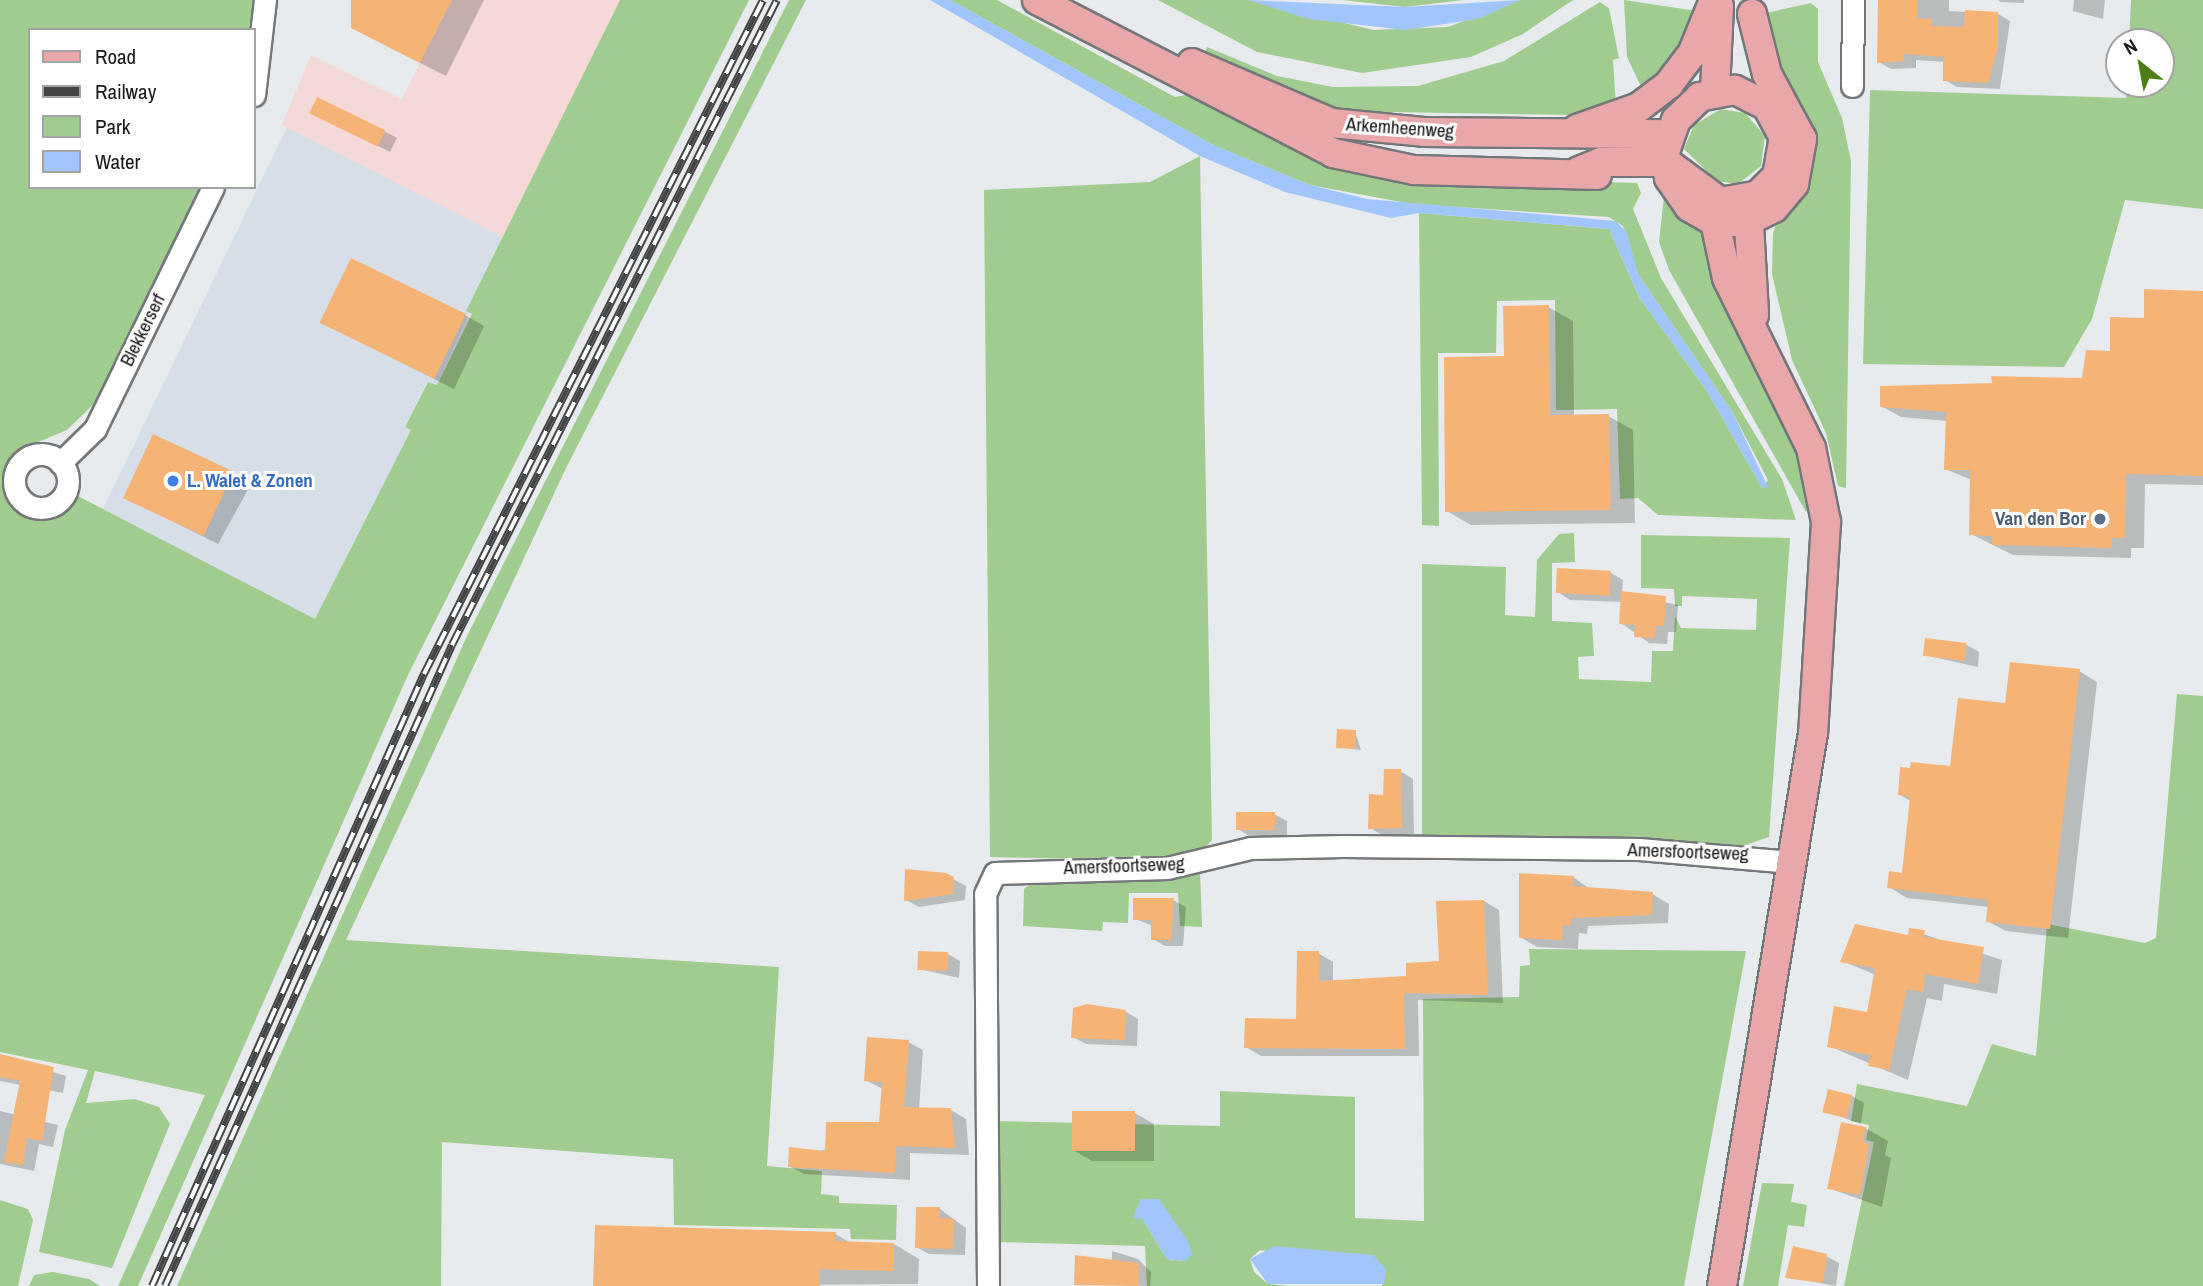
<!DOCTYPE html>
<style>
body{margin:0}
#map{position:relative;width:2203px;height:1286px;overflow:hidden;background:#e8ebed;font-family:"Archivo Narrow",sans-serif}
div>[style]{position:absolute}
.built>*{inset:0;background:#d6dfe7}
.industrial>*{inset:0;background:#f4d9d8}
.green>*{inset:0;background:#a0cc8f}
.water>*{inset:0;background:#a1c6fd}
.shadow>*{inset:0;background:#0003}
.building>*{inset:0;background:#f5b476;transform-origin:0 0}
.roads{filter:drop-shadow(2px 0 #74777a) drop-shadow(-2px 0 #74777a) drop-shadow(0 2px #74777a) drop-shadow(0 -2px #74777a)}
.minor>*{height:21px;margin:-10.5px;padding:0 10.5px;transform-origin:10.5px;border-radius:10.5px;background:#fff}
.minor>.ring{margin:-10.5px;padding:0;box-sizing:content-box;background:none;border:21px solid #fff;border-radius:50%}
.major>*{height:28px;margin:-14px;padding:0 14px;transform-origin:14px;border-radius:14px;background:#e9a7aa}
.rail>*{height:8px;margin-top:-4px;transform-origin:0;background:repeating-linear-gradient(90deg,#fff 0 16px,#444546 0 32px);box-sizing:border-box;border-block:2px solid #444546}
.dots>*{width:19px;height:19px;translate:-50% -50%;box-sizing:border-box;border:4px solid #fff;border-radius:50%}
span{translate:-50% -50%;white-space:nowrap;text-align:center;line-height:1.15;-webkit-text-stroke:6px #fff;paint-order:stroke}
.street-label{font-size:19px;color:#18191a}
.shop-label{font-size:19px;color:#366cbe;font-weight:700}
.left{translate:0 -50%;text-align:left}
.service-label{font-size:19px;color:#4e5e75;font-weight:700}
.right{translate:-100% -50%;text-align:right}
.legend{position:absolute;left:28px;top:28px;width:228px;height:161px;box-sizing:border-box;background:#fff;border:2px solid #a3a3a3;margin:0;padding:9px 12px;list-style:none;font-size:21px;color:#18191a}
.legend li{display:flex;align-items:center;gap:14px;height:35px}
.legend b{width:35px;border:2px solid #a3a3a3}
.north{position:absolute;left:2105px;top:28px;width:70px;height:70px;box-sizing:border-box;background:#fff;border:2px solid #a3a3a3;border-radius:50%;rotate:329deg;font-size:19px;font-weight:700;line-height:28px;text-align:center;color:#18191a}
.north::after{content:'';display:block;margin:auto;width:24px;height:32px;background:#4c8015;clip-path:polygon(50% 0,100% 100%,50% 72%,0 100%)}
</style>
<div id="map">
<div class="built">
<i style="clip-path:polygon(287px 127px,503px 237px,437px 385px,427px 382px,405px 426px,411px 430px,315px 620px,103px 509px)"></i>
</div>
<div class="industrial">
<i style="clip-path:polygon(451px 0,620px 0,503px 237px,282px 125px,311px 55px,402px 99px)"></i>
</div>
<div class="green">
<i style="clip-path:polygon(0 0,255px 0,253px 30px,30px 30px,30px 187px,201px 187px,96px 402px,67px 430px,19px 450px,3px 480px,8px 501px,23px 515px,54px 517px,76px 495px,315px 619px,411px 430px,405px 427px,428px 382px,437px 385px,472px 314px,466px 311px,620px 0,749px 0,408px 675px,138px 1286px,118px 1286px,205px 1095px,95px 1071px,86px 1103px,135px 1099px,159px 1107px,170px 1124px,112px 1268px,39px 1252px,65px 1130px,88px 1070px,0 1052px)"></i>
<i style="clip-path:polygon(789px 0,806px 0,566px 468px,346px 940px,779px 967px,767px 1166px,822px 1171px,821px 1194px,839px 1196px,839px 1203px,897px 1205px,896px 1240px,851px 1239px,850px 1229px,674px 1225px,673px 1159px,442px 1142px,441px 1286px,177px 1286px,467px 636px)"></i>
<i style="clip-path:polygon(950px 0,997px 0,1175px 97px,1191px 94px,1222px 111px,1465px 179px,1637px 183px,1641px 193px,1633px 209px,1661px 278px,1782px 479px,1796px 520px,1658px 515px,1638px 498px,1620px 499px,1617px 409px,1556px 410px,1555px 300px,1497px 301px,1496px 353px,1438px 353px,1439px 526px,1422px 525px,1419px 213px,1609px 229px,1639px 297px,1707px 391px,1762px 488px,1768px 480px,1733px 413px,1638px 274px,1623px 226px,1609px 217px,1412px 204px,1310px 185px,1213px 145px)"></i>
<i style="clip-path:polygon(1158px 0,1248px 0,1374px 30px,1448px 27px,1520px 0,1573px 0,1523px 34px,1471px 57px,1362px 73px,1257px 52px)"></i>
<i style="clip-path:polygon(1342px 0,1463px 0,1405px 7px)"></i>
<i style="clip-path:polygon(1624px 0,1697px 11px,1687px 44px,1644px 93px,1627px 57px)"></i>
<i style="clip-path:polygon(2131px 0,2203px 0,2203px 209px,2125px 200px,2092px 319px,2064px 367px,1863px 364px,1870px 90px,2126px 98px,2127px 84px,2161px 84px,2161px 42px,2129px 42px)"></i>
<i style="clip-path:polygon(1600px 2px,1609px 8px,1619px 58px,1613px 60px,1616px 106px,1575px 115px,1329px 111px,1203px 57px,1207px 47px,1277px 76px,1333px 87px,1418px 86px,1504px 61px)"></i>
<i style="clip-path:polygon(1811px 3px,1818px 9px,1818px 62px,1842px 118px,1851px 161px,1846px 488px,1838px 486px,1826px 433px,1792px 360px,1772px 274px,1773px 233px,1809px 128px,1780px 74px,1766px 13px)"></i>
<i style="clip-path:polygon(1721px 109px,1745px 113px,1765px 136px,1761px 166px,1738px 184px,1717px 181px,1684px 149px,1694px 125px)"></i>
<i style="clip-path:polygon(1200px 156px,1212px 840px,1204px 849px,1162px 861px,990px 857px,984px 190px,1150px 182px)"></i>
<i style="clip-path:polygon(1664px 196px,1706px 235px,1727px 311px,1796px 454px,1811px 507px,1806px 512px,1669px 270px,1659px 242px)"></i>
<i style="clip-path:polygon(1574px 533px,1575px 562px,1552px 563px,1552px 621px,1592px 623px,1594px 656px,1578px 657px,1579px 679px,1651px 682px,1652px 651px,1673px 651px,1675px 616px,1681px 628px,1756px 630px,1757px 599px,1682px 596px,1682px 606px,1675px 606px,1674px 589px,1641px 588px,1641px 535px,1790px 538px,1769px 837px,1740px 847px,1422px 841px,1422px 564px,1506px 567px,1505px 615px,1535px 617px,1537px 560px,1559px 534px)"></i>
<i style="clip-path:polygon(2177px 694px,2203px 696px,2203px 1286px,1844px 1286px,1874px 1142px,1866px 1140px,1869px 1125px,1851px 1121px,1857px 1084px,1967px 1106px,1992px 1044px,2036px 1056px,2047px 924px,2145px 943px,2156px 938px)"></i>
<i style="clip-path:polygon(1200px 868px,1202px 927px,1180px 926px,1178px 893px,1129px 893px,1128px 923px,1103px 922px,1102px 931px,1023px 926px,1024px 889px,1034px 881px)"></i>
<i style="clip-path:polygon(evenodd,1529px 949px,1746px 951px,1684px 1286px,1382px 1286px,1386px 1269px,1260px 1250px,1250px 1259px,1254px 1272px,1268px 1284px,1288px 1286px,1147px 1286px,1145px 1246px,998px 1242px,994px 1121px,1220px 1126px,1220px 1091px,1355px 1097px,1355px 1218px,1424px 1221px,1423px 999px,1519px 997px,1520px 966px,1530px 965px,1529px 949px,1143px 1220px,1185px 1261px,1167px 1259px,1143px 1220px)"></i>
<i style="clip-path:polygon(1762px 1183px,1794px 1184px,1791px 1202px,1807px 1205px,1804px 1227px,1788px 1225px,1778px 1286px,1743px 1286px)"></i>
<i style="clip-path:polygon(0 1200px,28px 1209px,33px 1220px,18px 1286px,0 1286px)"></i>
<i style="clip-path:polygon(53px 1272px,89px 1279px,100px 1286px,29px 1286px,34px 1275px)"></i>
</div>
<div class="water">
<i style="clip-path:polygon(930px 0,950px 0,1213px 145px,1310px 185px,1367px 199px,1616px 221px,1627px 233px,1638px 274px,1733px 413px,1768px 487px,1762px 488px,1707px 391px,1639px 297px,1609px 229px,1419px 213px,1391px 218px,1285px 192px,1200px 156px)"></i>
<i style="clip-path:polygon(1248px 0,1405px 7px,1520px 0,1478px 19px,1405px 30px,1309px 19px)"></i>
<i style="clip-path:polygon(1141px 1199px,1159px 1199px,1188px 1241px,1192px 1255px,1185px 1261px,1167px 1259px,1143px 1220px,1133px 1217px)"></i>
<i style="clip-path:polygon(1275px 1246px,1373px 1255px,1386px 1269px,1384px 1284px,1268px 1284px,1250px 1259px)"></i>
</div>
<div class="shadow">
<i style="clip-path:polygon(353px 0,484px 0,446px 76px,379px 42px)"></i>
<i style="clip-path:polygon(1880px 0,1949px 0,1949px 11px,1998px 14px,2010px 21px,2000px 89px,1957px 87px,1945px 80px,1945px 62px,1916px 60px,1916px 68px,1891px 69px,1879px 62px)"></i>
<i style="clip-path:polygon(1998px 0,2024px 0,2024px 3px,2000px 2px)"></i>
<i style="clip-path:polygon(2074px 0,2105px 0,2103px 19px,2073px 11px)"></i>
<i style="clip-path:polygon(324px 119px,384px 131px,397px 138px,390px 152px)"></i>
<i style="clip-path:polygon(2203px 292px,2203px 485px,2145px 484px,2144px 548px,2131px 548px,2131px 558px,2013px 555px,1971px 534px,1972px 480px,1945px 469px,1947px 421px,1901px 417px,1881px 406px,1994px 384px,2083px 379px,2146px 320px)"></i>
<i style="clip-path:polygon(1548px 307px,1573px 321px,1574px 416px,1608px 416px,1633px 430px,1635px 523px,1471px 525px,1447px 511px,1506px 358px)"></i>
<i style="clip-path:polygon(465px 315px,484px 326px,454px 389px,321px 322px)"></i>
<i style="clip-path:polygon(232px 473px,251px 484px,218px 544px,128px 499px)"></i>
<i style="clip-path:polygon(1611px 573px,1623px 580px,1622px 593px,1678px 605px,1676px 632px,1668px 632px,1667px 644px,1649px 643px,1621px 623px,1622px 602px,1570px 600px,1558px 592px)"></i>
<i style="clip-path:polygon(1967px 645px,1979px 652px,1978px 667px,1924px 655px)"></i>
<i style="clip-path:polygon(2079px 671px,2097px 682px,2068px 938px,2006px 931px,1987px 921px,1989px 907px,1907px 898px,1889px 887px,1904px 875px,1912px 802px,1899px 794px,1951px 768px,2007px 705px)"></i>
<i style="clip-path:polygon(1355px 731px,1361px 750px,1338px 747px)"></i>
<i style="clip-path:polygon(1400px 771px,1413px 779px,1414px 834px,1382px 835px,1370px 828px)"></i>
<i style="clip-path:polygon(1274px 814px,1287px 821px,1287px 836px,1252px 838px,1240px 830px)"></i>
<i style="clip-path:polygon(1573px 877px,1590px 889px,1652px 894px,1669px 904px,1668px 923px,1588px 926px,1587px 934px,1579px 933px,1578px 949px,1537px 947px,1520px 937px)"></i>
<i style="clip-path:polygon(953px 879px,966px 886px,965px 900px,919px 907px,906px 900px)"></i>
<i style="clip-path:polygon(1173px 900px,1186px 907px,1183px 946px,1165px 946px,1153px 939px,1153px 926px,1135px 919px)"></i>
<i style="clip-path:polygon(1484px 901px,1499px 910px,1503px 1003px,1418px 1000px,1419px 1056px,1261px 1056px,1246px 1047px,1298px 1020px,1318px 953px,1333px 962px,1333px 982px,1408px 978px,1441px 963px)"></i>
<i style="clip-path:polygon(1911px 930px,2002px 960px,1997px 994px,1944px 984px,1942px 1001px,1927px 998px,1908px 1080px,1829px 1046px,1868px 1014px,1876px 975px,1842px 961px,1910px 937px)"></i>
<i style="clip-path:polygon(948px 954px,960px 961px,959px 978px,919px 969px)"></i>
<i style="clip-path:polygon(1126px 1012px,1138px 1019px,1137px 1046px,1086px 1044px,1073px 1037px)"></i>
<i style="clip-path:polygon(908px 1042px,923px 1050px,919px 1109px,951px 1110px,966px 1119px,969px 1155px,910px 1153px,910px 1180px,804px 1174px,789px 1166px,880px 1124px,883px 1089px,865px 1080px)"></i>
<i style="clip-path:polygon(0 1056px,66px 1076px,63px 1093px,0 1081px)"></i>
<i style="clip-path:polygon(1852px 1096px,1864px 1103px,1861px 1124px,1825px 1111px)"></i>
<i style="clip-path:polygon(0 1111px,58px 1125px,53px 1147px,39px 1144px,34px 1171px,0 1164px)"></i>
<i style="clip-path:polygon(1135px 1113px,1154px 1124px,1154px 1161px,1092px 1161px,1073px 1150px)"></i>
<i style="clip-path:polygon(1865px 1128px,1888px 1141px,1885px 1155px,1891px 1158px,1882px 1207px,1828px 1188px)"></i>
<i style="clip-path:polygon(940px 1209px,966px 1228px,965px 1255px,929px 1254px,916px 1247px)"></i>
<i style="clip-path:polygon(835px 1234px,851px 1243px,894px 1244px,919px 1259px,918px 1284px,595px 1286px)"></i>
<i style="clip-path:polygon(1112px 1251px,1138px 1259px,1151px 1272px,1150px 1286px,1076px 1284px,1112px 1264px)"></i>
<i style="clip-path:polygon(1826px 1256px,1839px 1263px,1836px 1286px,1787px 1277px)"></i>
</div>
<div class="building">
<i style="clip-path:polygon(351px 0,452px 0,420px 63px,351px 28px)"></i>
<i style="clip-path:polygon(1878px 0,1917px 0,1917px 18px,1932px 19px,1932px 26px,1964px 27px,1965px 10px,1998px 12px,1998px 47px,1988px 83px,1943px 81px,1943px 57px,1904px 54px,1904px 61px,1877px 63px)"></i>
<i style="left:317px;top:97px;width:76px;height:18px;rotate:26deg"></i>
<i style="left:351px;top:258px;width:128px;height:72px;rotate:26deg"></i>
<i style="clip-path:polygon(2144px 289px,2203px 291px,2203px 476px,2126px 474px,2125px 538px,2112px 538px,2112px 548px,1992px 545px,1992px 536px,1969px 535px,1970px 470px,1944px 470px,1946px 412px,1880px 407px,1880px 386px,1992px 383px,1991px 376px,2082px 378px,2086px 350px,2110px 351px,2110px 317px,2144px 318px)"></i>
<i style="clip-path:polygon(1549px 305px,1550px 415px,1609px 414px,1611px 510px,1445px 512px,1444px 357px,1504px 356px,1503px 306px)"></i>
<i style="left:153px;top:434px;width:89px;height:71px;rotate:25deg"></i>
<i style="left:1557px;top:568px;width:54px;height:25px;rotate:3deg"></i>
<i style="clip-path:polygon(1621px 591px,1666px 596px,1664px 626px,1656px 626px,1655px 638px,1634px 637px,1635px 625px,1619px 624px)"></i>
<i style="left:1925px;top:638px;width:42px;height:18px;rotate:7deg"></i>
<i style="clip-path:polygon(2010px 662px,2080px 669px,2050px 929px,1986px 922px,1988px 900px,1887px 888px,1889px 871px,1902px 873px,1910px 797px,1898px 795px,1900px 767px,1910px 768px,1911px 762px,1950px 766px,1958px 698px,2005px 703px)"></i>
<i style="left:1337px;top:729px;width:19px;height:19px;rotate:3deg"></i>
<i style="clip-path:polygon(1384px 769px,1401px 769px,1402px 828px,1368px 829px,1369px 794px,1383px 795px)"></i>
<i style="left:1275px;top:812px;width:18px;height:39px;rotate:90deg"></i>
<i style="clip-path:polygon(905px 869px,946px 873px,954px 877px,953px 894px,904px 901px)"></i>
<i style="clip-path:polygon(1519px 873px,1574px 876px,1573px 886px,1653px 892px,1652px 915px,1572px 918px,1571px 925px,1563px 925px,1562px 940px,1519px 938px)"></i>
<i style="clip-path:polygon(1133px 898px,1174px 898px,1171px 940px,1151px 940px,1151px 920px,1133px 920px)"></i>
<i style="clip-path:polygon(1484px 900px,1488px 995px,1404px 993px,1405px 1049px,1244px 1048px,1245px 1018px,1296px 1019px,1297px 951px,1319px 951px,1319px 981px,1406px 976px,1406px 963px,1439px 961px,1436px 901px)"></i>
<i style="clip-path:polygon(1855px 924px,1908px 935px,1909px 928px,1925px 930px,1924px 937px,1984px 947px,1978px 984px,1925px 974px,1923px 992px,1907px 989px,1889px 1070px,1868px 1066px,1870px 1055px,1827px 1047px,1834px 1006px,1867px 1012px,1875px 968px,1840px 962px)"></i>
<i style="left:918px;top:951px;width:30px;height:19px;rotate:2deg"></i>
<i style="clip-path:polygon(1087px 1004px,1126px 1010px,1125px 1040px,1071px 1038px,1073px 1008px)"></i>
<i style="clip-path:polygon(867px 1037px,909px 1040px,904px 1107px,951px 1108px,955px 1148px,896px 1146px,895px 1173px,788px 1167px,789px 1147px,825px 1151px,826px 1122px,879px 1122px,882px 1082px,864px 1081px)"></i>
<i style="clip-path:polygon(0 1054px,54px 1067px,42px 1141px,27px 1138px,23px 1165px,4px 1162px,20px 1081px,0 1077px)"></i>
<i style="left:1828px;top:1089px;width:25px;height:24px;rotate:14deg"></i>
<i style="left:1072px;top:1111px;width:63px;height:40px"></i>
<i style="clip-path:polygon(1841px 1122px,1866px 1127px,1863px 1142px,1869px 1144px,1860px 1195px,1827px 1189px)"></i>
<i style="clip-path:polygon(916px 1207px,940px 1207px,940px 1218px,954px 1219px,953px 1249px,915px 1248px)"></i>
<i style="clip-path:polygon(595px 1225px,836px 1232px,836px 1241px,894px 1243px,894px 1271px,820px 1269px,820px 1286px,593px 1286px)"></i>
<i style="clip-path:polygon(1793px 1246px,1827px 1254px,1823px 1283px,1785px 1278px)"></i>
<i style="clip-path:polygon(1075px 1255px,1139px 1263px,1138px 1286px,1074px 1285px)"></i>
</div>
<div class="roads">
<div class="minor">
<i style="left:1852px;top:86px;width:86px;rotate:-89.3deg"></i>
<i style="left:254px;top:95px;width:96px;rotate:-83.4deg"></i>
<i class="ring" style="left:14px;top:454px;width:33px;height:33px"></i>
<i style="left:60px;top:463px;width:49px;rotate:-44.2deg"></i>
<i style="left:95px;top:429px;width:269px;rotate:-64deg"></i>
<i style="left:988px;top:1286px;width:392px;rotate:-90.4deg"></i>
<i style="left:985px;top:894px;width:23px;rotate:-65deg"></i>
<i style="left:995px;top:873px;width:172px;rotate:-1.7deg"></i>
<i style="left:1167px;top:868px;width:86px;rotate:-13.4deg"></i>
<i style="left:1251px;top:848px;width:92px;rotate:-1.2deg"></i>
<i style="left:1343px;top:846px;width:296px;rotate:0.6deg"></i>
<i style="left:1639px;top:849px;width:153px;rotate:4.9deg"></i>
</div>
<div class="major">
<i style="left:1037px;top:0;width:333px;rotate:27.3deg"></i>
<i style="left:1333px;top:153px;width:83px;rotate:11.9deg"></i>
<i style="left:1414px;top:170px;width:183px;rotate:1.6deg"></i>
<i style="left:1192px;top:63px;width:151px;rotate:23.3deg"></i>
<i style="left:1331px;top:123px;width:93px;rotate:5.5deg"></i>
<i style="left:1424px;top:132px;width:245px;rotate:0.5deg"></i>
<i style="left:1715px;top:91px;width:85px;rotate:-87.3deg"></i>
<i style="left:1577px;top:129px;width:66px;rotate:-19.5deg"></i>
<i style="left:1639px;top:107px;width:38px;rotate:-37deg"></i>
<i style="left:1669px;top:84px;width:38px;rotate:-53deg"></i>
<i style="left:1692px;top:54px;width:58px;rotate:-67.8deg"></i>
<i style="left:1579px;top:171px;width:24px;rotate:-22deg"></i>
<i style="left:1601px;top:162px;width:65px"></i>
<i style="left:1666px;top:162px;width:67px;rotate:36.5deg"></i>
<i style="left:1720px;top:202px;width:39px;rotate:-10deg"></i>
<i style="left:1758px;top:195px;width:27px;rotate:-45deg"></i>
<i style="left:1777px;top:176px;width:39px;rotate:-80deg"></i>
<i style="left:1784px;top:138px;width:36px;rotate:-118deg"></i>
<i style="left:1767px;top:106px;width:36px;rotate:-153deg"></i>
<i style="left:1735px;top:90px;width:36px;rotate:169deg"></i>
<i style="left:1700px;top:97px;width:33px;rotate:136deg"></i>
<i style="left:1676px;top:120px;width:34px;rotate:109deg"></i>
<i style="left:1665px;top:152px;width:10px;rotate:84deg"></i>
<i style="left:1666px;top:162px;width:16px;rotate:79deg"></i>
<i style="left:1669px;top:178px;width:35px;rotate:55deg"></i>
<i style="left:1689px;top:207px;width:30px;rotate:30deg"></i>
<i style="left:1715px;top:222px;width:31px"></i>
<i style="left:1746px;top:222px;width:31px;rotate:-27deg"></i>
<i style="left:1774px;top:208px;width:31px;rotate:-50deg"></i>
<i style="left:1794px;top:184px;width:46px;rotate:-79.9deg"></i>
<i style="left:1802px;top:139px;width:74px;rotate:-118.3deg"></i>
<i style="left:1767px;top:74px;width:62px;rotate:-104deg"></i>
<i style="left:1748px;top:206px;width:109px;rotate:86.8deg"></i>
<i style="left:1715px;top:222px;width:57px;rotate:77.9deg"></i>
<i style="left:1727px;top:278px;width:190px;rotate:63.7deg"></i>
<i style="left:1811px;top:448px;width:76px;rotate:78.5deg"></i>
<i style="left:1826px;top:522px;width:211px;rotate:93.5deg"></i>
<i style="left:1813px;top:733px;width:560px;rotate:99.34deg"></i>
</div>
</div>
<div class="rail">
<i style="left:152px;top:1286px;width:670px;rotate:-66.04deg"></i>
<i style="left:424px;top:674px;width:754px;rotate:-63.3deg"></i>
<i style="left:165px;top:1286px;width:702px;rotate:-65.88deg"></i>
<i style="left:452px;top:645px;width:722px;rotate:-63.26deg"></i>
</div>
<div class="dots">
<i style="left:173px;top:481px;background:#3f7fe0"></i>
<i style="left:2100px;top:519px;background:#5c6f8a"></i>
</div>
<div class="street-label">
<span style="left:1400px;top:128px;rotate:4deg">Arkemheenweg</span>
<span style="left:143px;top:330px;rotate:-64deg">Blekkerserf</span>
<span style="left:1688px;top:852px;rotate:2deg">Amersfoortseweg</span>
<span style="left:1124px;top:866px;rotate:-2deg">Amersfoortseweg</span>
</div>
<div class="shop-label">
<span class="left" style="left:187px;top:481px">L. Walet &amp; Zonen</span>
</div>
<div class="service-label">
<span class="right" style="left:2086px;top:519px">Van den Bor</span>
</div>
<ul class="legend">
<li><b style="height:9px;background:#e9a7aa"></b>Road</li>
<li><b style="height:9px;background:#444546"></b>Railway</li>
<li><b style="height:19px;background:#a0cc8f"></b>Park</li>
<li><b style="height:19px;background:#a1c6fd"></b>Water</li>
</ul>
<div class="north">N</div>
</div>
